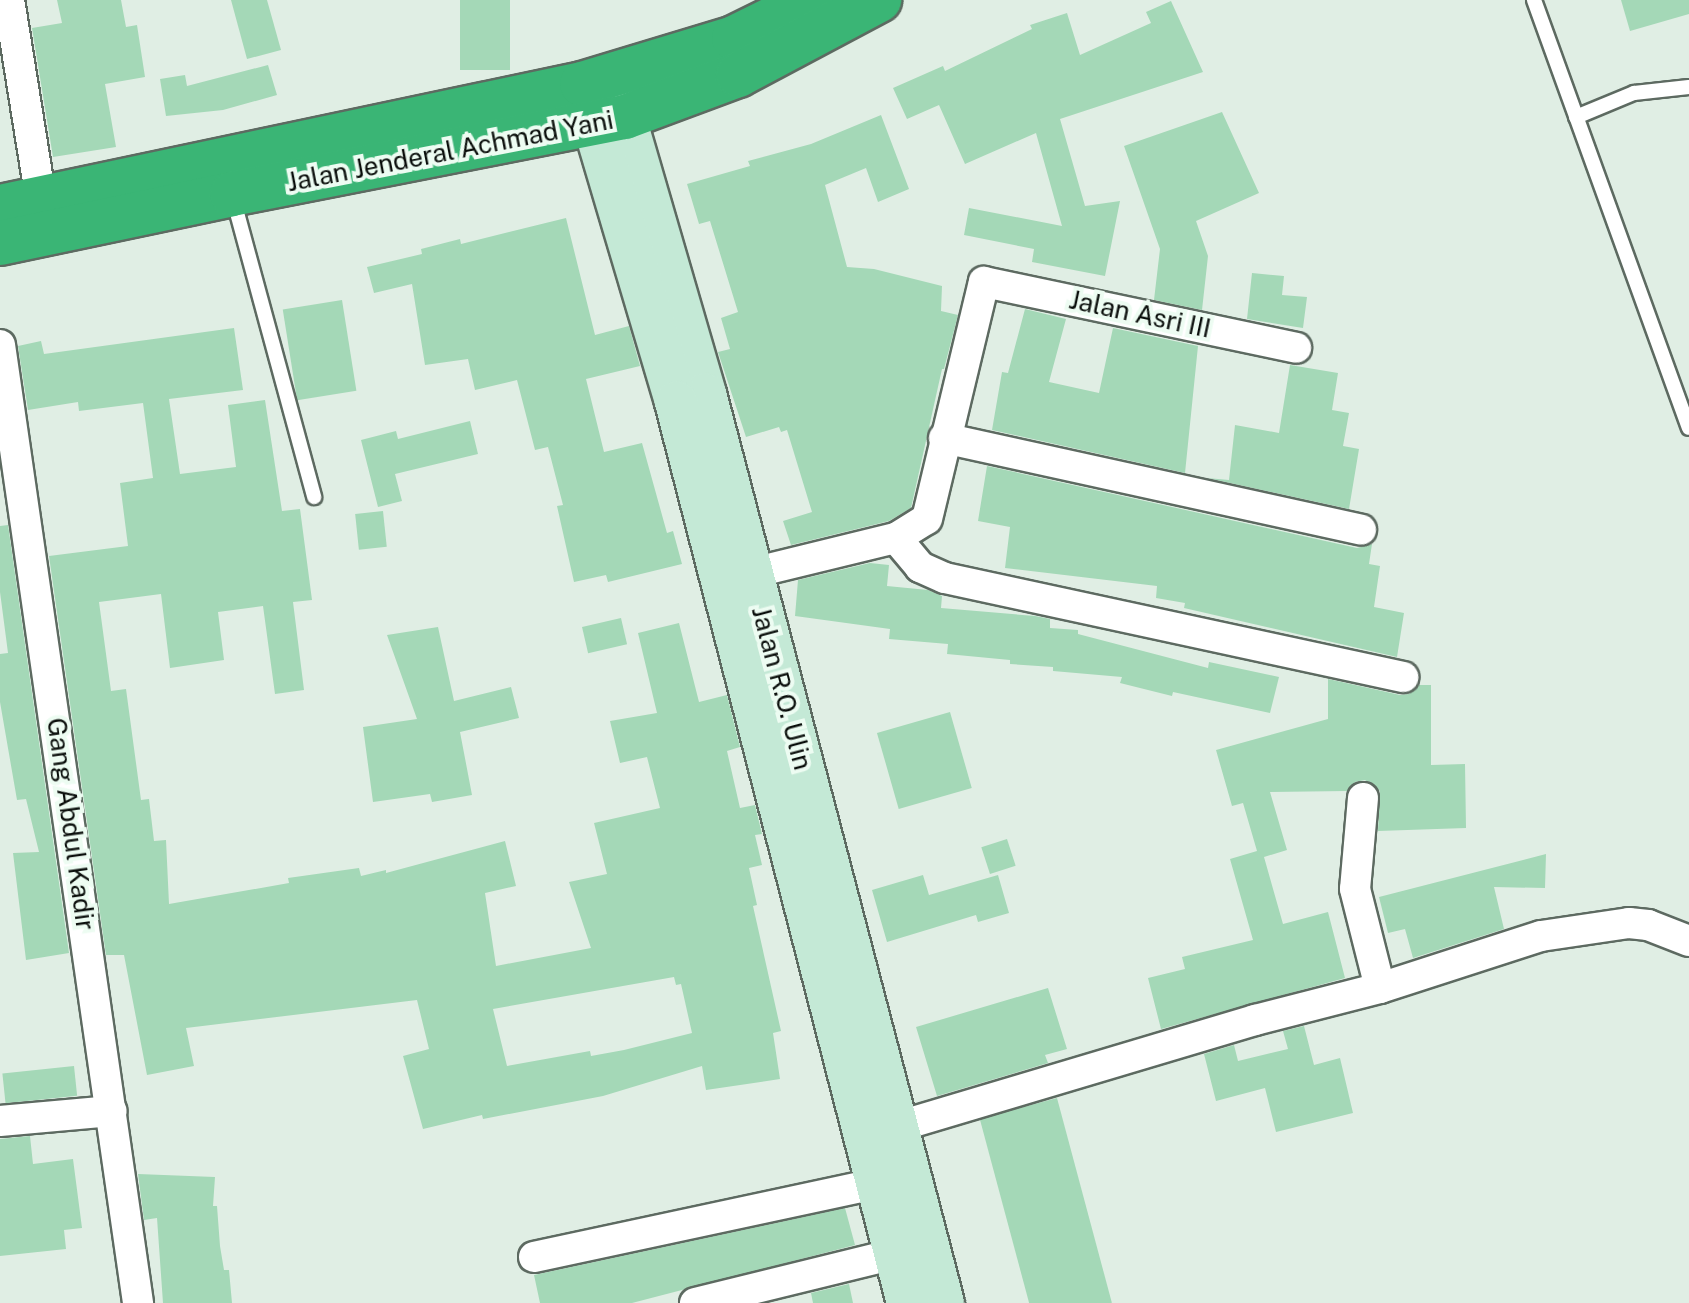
<!DOCTYPE html>
<style>
body{margin:0}
#map{position:relative;width:1689px;height:1303px;overflow:hidden;background:#e0eee4;font-family:"Public Sans",sans-serif}
div>[style]{position:absolute}
.building>*{inset:0;background:#a4d8b7;transform-origin:0 0}
.roads{filter:drop-shadow(2px 0 #5d6a61) drop-shadow(-2px 0 #5d6a61) drop-shadow(0 2px #5d6a61) drop-shadow(0 -2px #5d6a61)}
.lane>*{height:14px;margin:-7px;padding:0 7px;transform-origin:7px;border-radius:7px;background:#fff}
.street>*{height:30px;margin:-15px;padding:0 15px;transform-origin:15px;border-radius:15px;background:#fff}
.secondary>*{height:42px;margin:-21px;padding:0 21px;transform-origin:21px;border-radius:21px;background:#c4e9d6}
.highway>*{height:44px;margin:-22px;padding:0 22px;transform-origin:22px;border-radius:22px;background:#3ab575}
span{translate:-50% -50%;white-space:nowrap;text-align:center;line-height:1.15;-webkit-text-stroke:8px #edfcf2;paint-order:stroke}
.street-label{font-size:26px;color:#0a0e0b}
</style>
<div id="map">
<div class="building">
<i style="clip-path:polygon(57px 0,121px 0,126px 27px,137px 25px,145px 77px,105px 84px,116px 147px,53px 157px,32px 28px,62px 23px)"></i>
<i style="clip-path:polygon(231px 0,267px 0,281px 50px,247px 59px)"></i>
<i style="left:460px;top:0;width:50px;height:70px"></i>
<i style="clip-path:polygon(1621px 0,1689px 0,1689px 14px,1630px 31px)"></i>
<i style="clip-path:polygon(1171px 1px,1203px 72px,1060px 119px,1085px 206px,1120px 201px,1105px 276px,1032px 262px,1034px 249px,964px 235px,969px 208px,1062px 226px,1036px 133px,965px 164px,939px 105px,907px 119px,893px 88px,943px 66px,945px 71px,1032px 29px,1030px 25px,1067px 13px,1080px 55px,1151px 23px,1146px 12px)"></i>
<i style="clip-path:polygon(268px 65px,277px 95px,223px 110px,166px 116px,160px 79px,185px 75px,187px 86px)"></i>
<i style="clip-path:polygon(1222px 112px,1259px 193px,1196px 221px,1208px 256px,1202px 310px,1154px 300px,1160px 249px,1124px 146px)"></i>
<i style="clip-path:polygon(881px 115px,909px 189px,878px 202px,866px 168px,825px 185px,847px 267px,874px 269px,942px 286px,941px 311px,958px 315px,944px 369px,942px 369px,911px 508px,889px 521px,791px 545px,783px 521px,812px 512px,787px 430px,781px 432px,779px 427px,746px 437px,718px 352px,730px 349px,721px 318px,738px 312px,710px 221px,699px 224px,687px 184px,750px 166px,748px 161px,811px 144px)"></i>
<i style="clip-path:polygon(566px 218px,595px 335px,629px 326px,640px 366px,586px 379px,604px 452px,642px 443px,667px 533px,673px 531px,682px 564px,608px 582px,606px 575px,574px 582px,557px 506px,563px 505px,548px 447px,535px 450px,517px 380px,475px 390px,468px 359px,425px 365px,412px 284px,374px 293px,367px 267px,422px 254px,421px 249px,460px 239px,461px 244px)"></i>
<i style="clip-path:polygon(1252px 273px,1284px 276px,1282px 295px,1307px 297px,1303px 328px,1247px 319px)"></i>
<i style="left:342px;top:300px;width:92px;height:60px;rotate:81deg"></i>
<i style="clip-path:polygon(1025px 309px,1066px 319px,1049px 382px,1099px 393px,1113px 328px,1198px 346px,1185px 473px,992px 430px,1002px 372px,1008px 373px)"></i>
<i style="clip-path:polygon(evenodd,234px 328px,243px 390px,169px 399px,180px 474px,236px 467px,228px 405px,265px 400px,282px 511px,300px 509px,312px 600px,293px 602px,304px 690px,275px 694px,263px 606px,218px 612px,224px 660px,170px 668px,161px 594px,99px 602px,111px 691px,126px 689px,141px 800px,149px 799px,154px 841px,166px 840px,169px 904px,289px 883px,288px 878px,359px 868px,361px 876px,386px 870px,386px 873px,505px 841px,516px 886px,485px 893px,496px 966px,591px 948px,569px 882px,607px 874px,594px 823px,660px 808px,647px 757px,620px 763px,610px 721px,657px 713px,638px 633px,679px 623px,699px 702px,727px 695px,740px 747px,727px 751px,740px 808px,755px 805px,762px 834px,755px 835px,762px 865px,749px 868px,757px 905px,753px 906px,781px 1031px,773px 1033px,780px 1079px,706px 1090px,702px 1066px,603px 1096px,483px 1119px,482px 1115px,423px 1129px,403px 1056px,429px 1049px,417px 1000px,186px 1028px,194px 1066px,147px 1075px,124px 955px,106px 955px,49px 556px,128px 546px,120px 483px,153px 478px,143px 403px,79px 411px,78px 402px,28px 410px,18px 346px,41px 341px,44px 354px,234px 328px,674px 977px,676px 985px,681px 984px,692px 1033px,624px 1050px,591px 1056px,590px 1051px,507px 1066px,493px 1009px,674px 977px)"></i>
<i style="clip-path:polygon(1290px 365px,1338px 373px,1332px 410px,1349px 413px,1343px 446px,1359px 449px,1349px 509px,1207px 478px,1229px 480px,1235px 425px,1279px 433px)"></i>
<i style="clip-path:polygon(470px 421px,478px 454px,395px 474px,402px 501px,378px 507px,361px 440px,396px 431px,398px 439px)"></i>
<i style="clip-path:polygon(987px 466px,1357px 548px,1372px 544px,1369px 564px,1380px 566px,1374px 607px,1404px 613px,1397px 657px,1184px 608px,1185px 603px,1156px 598px,1157px 586px,1005px 568px,1010px 527px,978px 521px)"></i>
<i style="left:383px;top:511px;width:36px;height:28px;rotate:84deg"></i>
<i style="clip-path:polygon(8px 525px,69px 953px,26px 960px,13px 853px,39px 852px,26px 799px,17px 800px,0 702px,0 654px,8px 653px,0 592px,0 526px)"></i>
<i style="clip-path:polygon(870px 563px,889px 565px,887px 586px,928px 590px,942px 596px,941px 608px,1035px 616px,1050px 619px,1050px 628px,1078px 630px,1078px 634px,1208px 668px,1209px 662px,1279px 677px,1270px 713px,1173px 692px,1172px 696px,1120px 683px,1122px 677px,1053px 671px,1053px 667px,1010px 664px,1010px 660px,947px 654px,948px 644px,889px 639px,890px 629px,795px 616px,798px 580px)"></i>
<i style="left:621px;top:618px;width:27px;height:40px;rotate:77deg"></i>
<i style="clip-path:polygon(438px 627px,454px 701px,511px 687px,519px 718px,460px 732px,472px 795px,432px 802px,430px 794px,373px 802px,363px 727px,417px 719px,387px 635px)"></i>
<i style="clip-path:polygon(1328px 679px,1400px 695px,1409px 694px,1419px 685px,1431px 685px,1431px 765px,1465px 764px,1466px 828px,1378px 831px,1380px 791px,1365px 780px,1355px 782px,1347px 791px,1270px 792px,1287px 850px,1264px 857px,1283px 924px,1328px 912px,1345px 978px,1161px 1029px,1148px 978px,1185px 969px,1182px 957px,1253px 940px,1230px 859px,1257px 851px,1243px 803px,1232px 806px,1216px 750px,1328px 719px)"></i>
<i style="left:950px;top:712px;width:79px;height:76px;rotate:74deg"></i>
<i style="left:1007px;top:839px;width:28px;height:27px;rotate:72deg"></i>
<i style="clip-path:polygon(1546px 854px,1545px 888px,1494px 887px,1504px 929px,1413px 958px,1405px 929px,1388px 933px,1379px 897px)"></i>
<i style="clip-path:polygon(923px 875px,929px 895px,998px 875px,1009px 913px,978px 922px,976px 915px,887px 942px,872px 890px)"></i>
<i style="clip-path:polygon(1048px 988px,1067px 1049px,1045px 1055px,1048px 1063px,937px 1096px,916px 1027px)"></i>
<i style="clip-path:polygon(1304px 1026px,1314px 1065px,1340px 1058px,1353px 1113px,1276px 1132px,1265px 1088px,1216px 1101px,1204px 1054px,1234px 1045px,1238px 1061px,1288px 1049px,1283px 1031px)"></i>
<i style="left:74px;top:1066px;width:30px;height:72px;rotate:84deg"></i>
<i style="left:1057px;top:1098px;width:212px;height:80px;rotate:75deg"></i>
<i style="clip-path:polygon(30px 1136px,33px 1164px,73px 1159px,82px 1228px,64px 1230px,66px 1249px,0 1256px,0 1139px)"></i>
<i style="clip-path:polygon(138px 1174px,215px 1177px,213px 1206px,217px 1206px,220px 1246px,224px 1270px,229px 1270px,232px 1303px,163px 1303px,157px 1218px,144px 1220px)"></i>
<i style="clip-path:polygon(845px 1208px,855px 1245px,632px 1303px,540px 1303px,534px 1275px)"></i>
<i style="clip-path:polygon(849px 1284px,853px 1303px,813px 1303px,811px 1293px)"></i>
</div>
<div class="roads">
<div class="lane">
<i style="left:1534px;top:0;width:455px;rotate:70.1deg"></i>
<i style="left:1576px;top:117px;width:63px;rotate:-22.5deg"></i>
<i style="left:1634px;top:93px;width:55px;rotate:-6.2deg"></i>
<i style="left:233px;top:198px;width:310px;rotate:74.8deg"></i>
</div>
<div class="street">
<i style="left:9px;top:0;width:202px;rotate:80.9deg"></i>
<i style="left:0;top:345px;width:968px;rotate:81.8deg"></i>
<i style="left:944px;top:438px;width:427px;rotate:12.4deg"></i>
<i style="left:896px;top:538px;width:38px;rotate:50deg"></i>
<i style="left:920px;top:567px;width:27px;rotate:24deg"></i>
<i style="left:945px;top:578px;width:469px;rotate:12.2deg"></i>
<i style="left:752px;top:573px;width:148px;rotate:-13.7deg"></i>
<i style="left:896px;top:538px;width:36px;rotate:-32deg"></i>
<i style="left:927px;top:519px;width:244px;rotate:-76.5deg"></i>
<i style="left:984px;top:282px;width:319px;rotate:11.9deg"></i>
<i style="left:1363px;top:798px;width:91px;rotate:95deg"></i>
<i style="left:1355px;top:889px;width:102px;rotate:75.8deg"></i>
<i style="left:0;top:1121px;width:112px;rotate:-5.1deg"></i>
<i style="left:896px;top:1127px;width:375px;rotate:-16.6deg"></i>
<i style="left:1255px;top:1020px;width:129px;rotate:-14.4deg"></i>
<i style="left:1380px;top:988px;width:169px;rotate:-17.9deg"></i>
<i style="left:1541px;top:936px;width:89px;rotate:-8.4deg"></i>
<i style="left:1629px;top:923px;width:19px;rotate:6deg"></i>
<i style="left:1648px;top:925px;width:44px;rotate:21.3deg"></i>
<i style="left:534px;top:1257px;width:352px;rotate:-12.1deg"></i>
<i style="left:695px;top:1303px;width:206px;rotate:-13.8deg"></i>
</div>
<div class="secondary">
<i style="left:615px;top:84px;width:323px;rotate:73.8deg"></i>
<i style="left:705px;top:394px;width:940px;rotate:75.33deg"></i>
<i style="left:584px;top:91px;width:324px;rotate:73.5deg"></i>
<i style="left:676px;top:402px;width:930px;rotate:75.56deg"></i>
</div>
<div class="highway">
<i style="left:0;top:207px;width:595px;rotate:-11.93deg"></i>
<i style="left:582px;top:84px;width:159px;rotate:-16.8deg"></i>
<i style="left:734px;top:38px;width:86px;rotate:-26.3deg"></i>
<i style="left:0;top:243px;width:237px;rotate:-11.9deg"></i>
<i style="left:232px;top:194px;width:400px;rotate:-11.1deg"></i>
<i style="left:625px;top:117px;width:121px;rotate:-20.4deg"></i>
<i style="left:738px;top:75px;width:160px;rotate:-28deg"></i>
</div>
</div>
<div class="street-label">
<span style="left:450px;top:151px;rotate:-11deg">Jalan Jenderal Achmad Yani</span>
<span style="left:1140px;top:314px;rotate:12deg">Jalan Asri III</span>
<span style="left:782px;top:688px;rotate:75deg">Jalan R.O. Ulin</span>
<span style="left:71px;top:824px;rotate:82deg">Gang Abdul Kadir</span>
</div>
</div>
